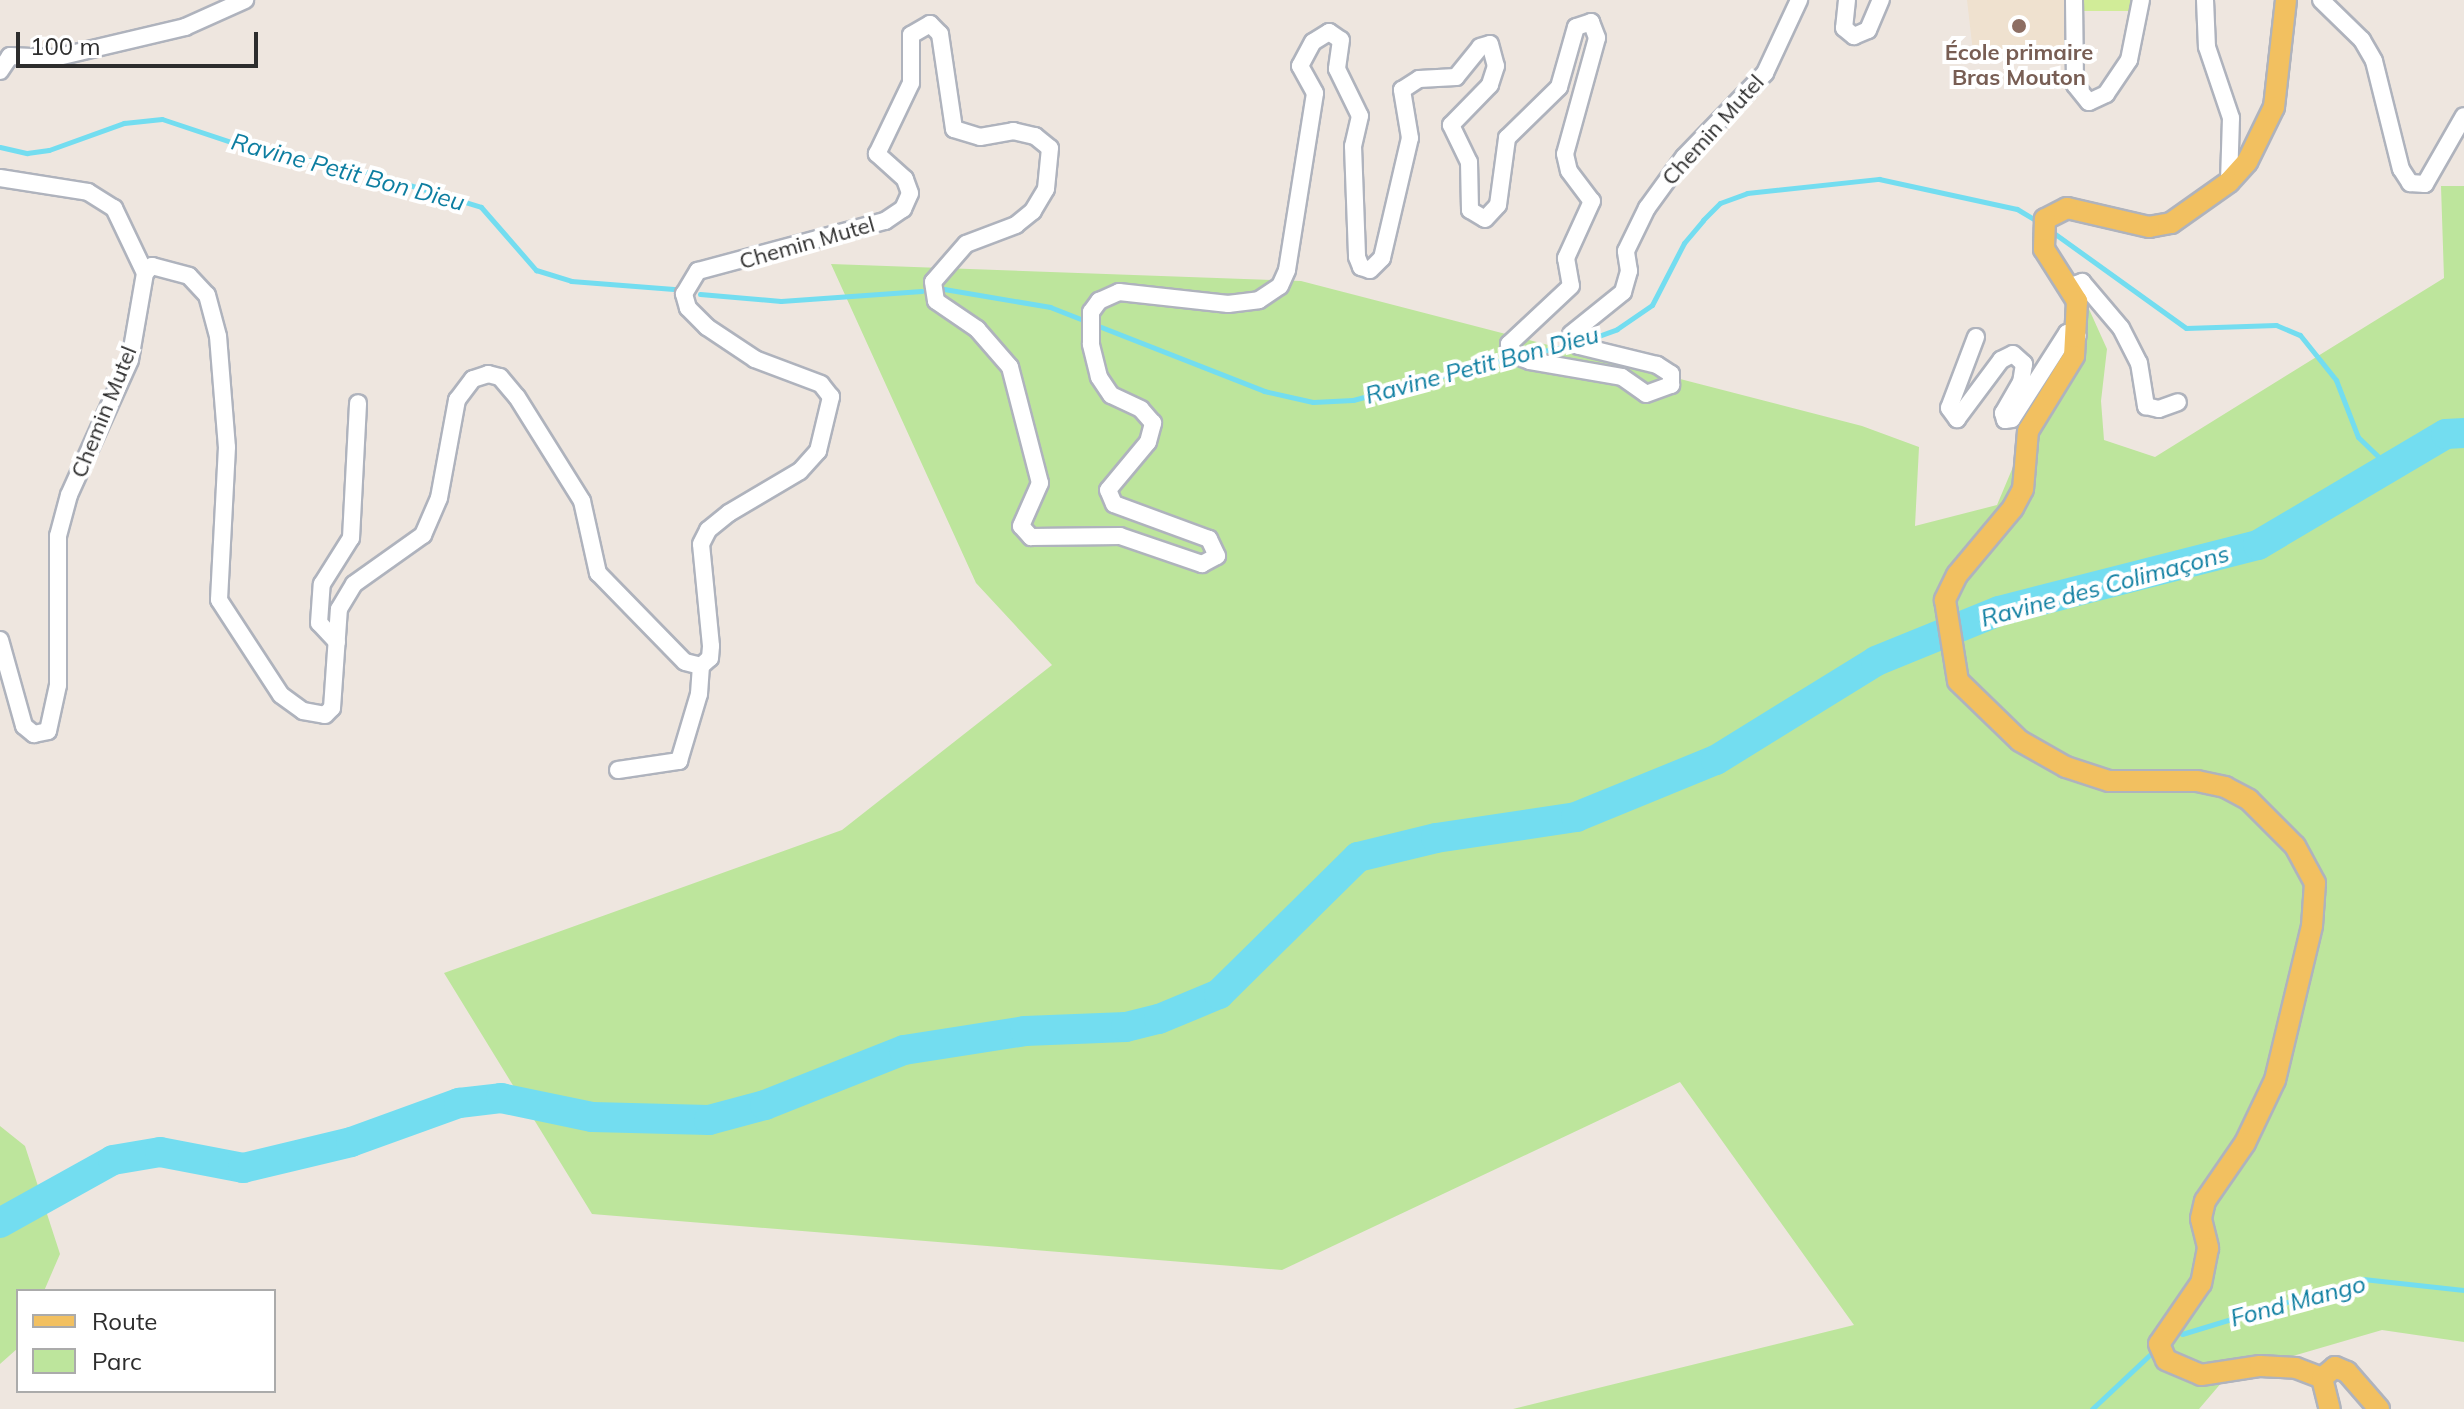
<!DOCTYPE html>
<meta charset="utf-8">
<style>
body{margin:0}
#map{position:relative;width:2464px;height:1409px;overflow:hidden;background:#eee6df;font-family:Mulish,sans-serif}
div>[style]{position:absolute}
.education>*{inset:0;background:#efe1cf}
.green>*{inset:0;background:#bde59c}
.pitch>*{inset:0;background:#d1ec98;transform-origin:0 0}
.stream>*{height:5px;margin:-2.5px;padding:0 2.5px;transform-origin:2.5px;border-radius:2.5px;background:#73ddf0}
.river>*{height:30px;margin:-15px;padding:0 15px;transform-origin:15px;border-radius:15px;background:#73ddf0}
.roads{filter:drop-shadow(2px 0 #afb3bd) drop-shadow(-2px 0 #afb3bd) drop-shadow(0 2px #afb3bd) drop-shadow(0 -2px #afb3bd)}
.minor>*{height:16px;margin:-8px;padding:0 8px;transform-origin:8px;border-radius:8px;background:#fff}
.major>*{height:20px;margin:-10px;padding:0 10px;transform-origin:10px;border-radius:10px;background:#f2c060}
.dots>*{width:22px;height:22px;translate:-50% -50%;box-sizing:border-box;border:4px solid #fff;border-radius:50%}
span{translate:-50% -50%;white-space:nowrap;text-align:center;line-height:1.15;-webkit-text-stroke:8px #fff;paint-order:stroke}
.education-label{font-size:22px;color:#785e54;font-weight:700}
.street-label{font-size:22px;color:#2d2d2d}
.water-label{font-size:24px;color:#0d7ea1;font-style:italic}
.legend{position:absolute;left:16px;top:1289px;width:260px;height:104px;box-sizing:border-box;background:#fff;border:2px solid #ababab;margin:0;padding:10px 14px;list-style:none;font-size:24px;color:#2d2d2d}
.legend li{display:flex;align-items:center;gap:16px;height:40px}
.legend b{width:40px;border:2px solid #ababab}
.scale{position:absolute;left:16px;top:32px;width:242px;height:36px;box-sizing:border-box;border:4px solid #2d2d2d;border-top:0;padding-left:10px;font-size:24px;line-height:28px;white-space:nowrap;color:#2d2d2d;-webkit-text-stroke:6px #fff;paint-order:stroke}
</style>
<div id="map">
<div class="education">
<i style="clip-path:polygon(1967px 0,2066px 0,2070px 65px,1973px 52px)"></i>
</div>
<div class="green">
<i style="clip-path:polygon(2441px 186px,2464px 186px,2464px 1342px,2382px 1330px,2228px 1375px,2199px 1409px,1513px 1409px,1854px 1325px,1680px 1082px,1282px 1270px,592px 1214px,444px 973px,842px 830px,1052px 665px,976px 583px,831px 264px,1301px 281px,1862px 426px,1919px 447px,1915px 526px,1997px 505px,2084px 298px,2107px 349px,2101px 401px,2104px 440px,2155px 457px,2444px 278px)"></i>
<i style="clip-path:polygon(0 1126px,25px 1146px,60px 1254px,44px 1291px,18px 1291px,18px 1348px,0 1364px)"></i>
</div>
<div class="pitch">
<i style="left:2083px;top:0;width:50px;height:11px"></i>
</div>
<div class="stream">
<i style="left:0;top:147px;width:28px;rotate:13deg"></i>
<i style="left:27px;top:153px;width:22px;rotate:-8deg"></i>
<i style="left:49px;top:150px;width:80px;rotate:-19.8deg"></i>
<i style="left:124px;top:123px;width:38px;rotate:-6deg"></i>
<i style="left:162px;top:119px;width:89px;rotate:18.4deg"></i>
<i style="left:246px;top:147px;width:127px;rotate:11.8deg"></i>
<i style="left:370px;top:173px;width:116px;rotate:17deg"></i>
<i style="left:481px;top:207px;width:84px;rotate:48.9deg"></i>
<i style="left:536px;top:270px;width:37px;rotate:17deg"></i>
<i style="left:571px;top:281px;width:103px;rotate:4.4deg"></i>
<i style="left:2051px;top:231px;width:166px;rotate:35.7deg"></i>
<i style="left:2186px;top:328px;width:90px;rotate:-1.9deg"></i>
<i style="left:2276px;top:325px;width:26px;rotate:23deg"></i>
<i style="left:2300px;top:335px;width:58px;rotate:51.3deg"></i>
<i style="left:2336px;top:380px;width:61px;rotate:68.9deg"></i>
<i style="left:2358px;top:437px;width:40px;rotate:44deg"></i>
<i style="left:944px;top:289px;width:108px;rotate:9.6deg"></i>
<i style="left:1050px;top:307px;width:230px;rotate:21.4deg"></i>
<i style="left:1264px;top:391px;width:50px;rotate:12.7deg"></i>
<i style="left:1313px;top:402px;width:40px;rotate:-2.9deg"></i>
<i style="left:1353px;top:400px;width:167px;rotate:-15deg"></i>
<i style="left:700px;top:294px;width:81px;rotate:4.9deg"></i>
<i style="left:781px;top:301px;width:141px;rotate:-4.1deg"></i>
<i style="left:1582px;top:342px;width:37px;rotate:-20deg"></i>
<i style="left:1617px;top:329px;width:42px;rotate:-34.4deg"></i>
<i style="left:1652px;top:305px;width:70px;rotate:-62.7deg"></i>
<i style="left:1684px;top:243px;width:30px;rotate:-50deg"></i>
<i style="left:1703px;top:220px;width:24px;rotate:-45deg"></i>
<i style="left:1720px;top:203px;width:29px;rotate:-20deg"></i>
<i style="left:1747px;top:193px;width:133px;rotate:-6.1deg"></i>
<i style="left:1879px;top:179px;width:141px;rotate:12.3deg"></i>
<i style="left:2017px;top:209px;width:27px;rotate:31deg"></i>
<i style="left:1528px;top:354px;width:46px;rotate:-11.3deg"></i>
<i style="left:2182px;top:1334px;width:189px;rotate:-16.9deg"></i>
<i style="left:2363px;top:1279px;width:102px;rotate:6.2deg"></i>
<i style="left:2092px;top:1409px;width:88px;rotate:-43.2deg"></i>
</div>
<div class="river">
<i style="left:0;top:1223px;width:129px;rotate:-29.1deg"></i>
<i style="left:113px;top:1160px;width:48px;rotate:-9.7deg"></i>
<i style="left:160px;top:1152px;width:85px;rotate:10.9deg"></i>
<i style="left:243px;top:1168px;width:111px;rotate:-13.5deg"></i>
<i style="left:351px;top:1142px;width:115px;rotate:-19.9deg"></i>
<i style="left:459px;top:1103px;width:42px;rotate:-6.8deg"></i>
<i style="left:501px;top:1098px;width:93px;rotate:11.8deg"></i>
<i style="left:592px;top:1117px;width:117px;rotate:1.5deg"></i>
<i style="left:709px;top:1120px;width:58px;rotate:-15deg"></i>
<i style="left:765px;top:1105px;width:149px;rotate:-21.6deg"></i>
<i style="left:904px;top:1050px;width:122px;rotate:-8.9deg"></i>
<i style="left:1025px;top:1031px;width:101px;rotate:-2.3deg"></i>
<i style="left:1126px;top:1027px;width:34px;rotate:-14deg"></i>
<i style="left:1159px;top:1019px;width:65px;rotate:-22.6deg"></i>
<i style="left:1219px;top:994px;width:195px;rotate:-44.6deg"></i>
<i style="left:1358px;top:857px;width:80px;rotate:-13.7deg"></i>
<i style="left:1436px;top:838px;width:142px;rotate:-8.5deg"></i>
<i style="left:1576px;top:817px;width:151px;rotate:-22.2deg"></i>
<i style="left:1716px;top:760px;width:188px;rotate:-31.7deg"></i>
<i style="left:1876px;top:661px;width:133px;rotate:-22.1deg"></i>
<i style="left:1999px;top:611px;width:267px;rotate:-14.3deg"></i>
<i style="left:2258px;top:545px;width:218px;rotate:-30.6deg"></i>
<i style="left:2446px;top:434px;width:18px;rotate:-3deg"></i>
</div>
<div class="roads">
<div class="minor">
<i style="left:1847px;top:0;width:28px;rotate:96deg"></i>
<i style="left:1844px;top:28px;width:13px;rotate:39deg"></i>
<i style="left:1854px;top:36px;width:15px;rotate:-23deg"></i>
<i style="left:1868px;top:30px;width:33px;rotate:-67deg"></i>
<i style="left:2074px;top:0;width:85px;rotate:89.3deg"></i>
<i style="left:2075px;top:85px;width:22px;rotate:51deg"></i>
<i style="left:2089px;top:102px;width:19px;rotate:-25deg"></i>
<i style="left:2106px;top:94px;width:41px;rotate:-55.9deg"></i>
<i style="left:2129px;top:60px;width:61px;rotate:-78.7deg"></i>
<i style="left:2205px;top:0;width:47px;rotate:87.6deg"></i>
<i style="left:2207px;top:47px;width:75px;rotate:71.3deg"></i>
<i style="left:2231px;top:118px;width:64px;rotate:91.8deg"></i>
<i style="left:2321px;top:0;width:57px;rotate:44.3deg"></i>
<i style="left:2362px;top:40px;width:24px;rotate:60deg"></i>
<i style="left:2374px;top:61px;width:111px;rotate:76deg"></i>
<i style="left:2401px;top:169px;width:17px;rotate:57deg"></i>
<i style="left:2410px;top:183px;width:15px;rotate:4deg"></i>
<i style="left:2425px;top:184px;width:78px;rotate:-60.2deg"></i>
<i style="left:0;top:71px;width:18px;rotate:-56deg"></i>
<i style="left:10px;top:56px;width:44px;rotate:2.6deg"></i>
<i style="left:54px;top:58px;width:135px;rotate:-13.3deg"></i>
<i style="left:185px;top:27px;width:66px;rotate:-24.2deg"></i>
<i style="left:0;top:178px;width:89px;rotate:9deg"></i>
<i style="left:88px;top:192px;width:31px;rotate:32deg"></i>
<i style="left:114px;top:208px;width:72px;rotate:64.5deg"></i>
<i style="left:2071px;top:286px;width:12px;rotate:-20deg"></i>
<i style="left:2082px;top:282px;width:60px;rotate:49.7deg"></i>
<i style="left:2121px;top:328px;width:39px;rotate:63deg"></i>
<i style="left:2139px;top:363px;width:44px;rotate:80.8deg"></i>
<i style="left:2146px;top:406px;width:13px;rotate:13deg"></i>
<i style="left:2159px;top:409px;width:20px;rotate:-20deg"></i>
<i style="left:1976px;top:337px;width:76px;rotate:110.8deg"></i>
<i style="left:1949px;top:408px;width:14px;rotate:54deg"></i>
<i style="left:1957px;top:419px;width:74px;rotate:-53.3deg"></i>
<i style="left:2001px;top:360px;width:13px;rotate:-27deg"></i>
<i style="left:2013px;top:354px;width:15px;rotate:42deg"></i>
<i style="left:2024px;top:364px;width:18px;rotate:99deg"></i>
<i style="left:2021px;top:382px;width:36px;rotate:120deg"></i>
<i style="left:2003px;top:413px;width:7px;rotate:74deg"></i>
<i style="left:2005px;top:420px;width:7px;rotate:-8deg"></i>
<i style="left:2012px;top:419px;width:102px;rotate:-57.4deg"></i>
<i style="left:2067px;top:333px;width:11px;rotate:15deg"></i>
<i style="left:0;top:640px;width:89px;rotate:74.4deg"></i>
<i style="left:24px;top:726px;width:13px;rotate:39deg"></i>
<i style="left:34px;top:734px;width:14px;rotate:-12deg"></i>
<i style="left:48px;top:731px;width:47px;rotate:-77.7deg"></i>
<i style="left:58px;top:685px;width:149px;rotate:-90deg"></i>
<i style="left:58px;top:536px;width:42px;rotate:-75deg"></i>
<i style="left:69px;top:495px;width:148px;rotate:-65.7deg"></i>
<i style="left:130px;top:360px;width:88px;rotate:-80.2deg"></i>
<i style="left:145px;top:273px;width:10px;rotate:-45deg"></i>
<i style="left:152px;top:266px;width:38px;rotate:15deg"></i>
<i style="left:189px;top:276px;width:26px;rotate:47deg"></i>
<i style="left:207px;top:295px;width:42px;rotate:75deg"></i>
<i style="left:218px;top:336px;width:111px;rotate:85.4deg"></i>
<i style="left:227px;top:447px;width:153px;rotate:93deg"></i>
<i style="left:219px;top:600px;width:113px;rotate:56.9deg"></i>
<i style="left:281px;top:695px;width:27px;rotate:36deg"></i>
<i style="left:303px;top:711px;width:22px;rotate:10deg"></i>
<i style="left:325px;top:715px;width:10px;rotate:-45deg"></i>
<i style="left:332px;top:708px;width:99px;rotate:-86deg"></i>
<i style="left:339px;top:609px;width:29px;rotate:-59deg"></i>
<i style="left:354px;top:584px;width:85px;rotate:-35.4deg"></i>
<i style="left:423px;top:535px;width:40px;rotate:-66.6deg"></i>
<i style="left:439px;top:498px;width:100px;rotate:-79.6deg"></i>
<i style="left:457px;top:400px;width:26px;rotate:-53deg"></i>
<i style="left:473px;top:379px;width:16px;rotate:-18deg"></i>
<i style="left:488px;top:374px;width:12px;rotate:14deg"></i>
<i style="left:500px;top:377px;width:26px;rotate:50deg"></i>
<i style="left:517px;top:397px;width:123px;rotate:58deg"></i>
<i style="left:582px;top:501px;width:74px;rotate:77.5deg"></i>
<i style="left:598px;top:573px;width:124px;rotate:45.7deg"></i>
<i style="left:685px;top:662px;width:16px;rotate:14deg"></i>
<i style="left:701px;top:666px;width:12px;rotate:-42deg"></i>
<i style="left:710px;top:658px;width:12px;rotate:-85deg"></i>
<i style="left:711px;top:646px;width:102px;rotate:-95.6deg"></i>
<i style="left:701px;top:544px;width:16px;rotate:-63deg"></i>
<i style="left:708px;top:530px;width:27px;rotate:-39deg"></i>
<i style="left:729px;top:513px;width:82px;rotate:-30.6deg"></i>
<i style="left:800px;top:471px;width:27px;rotate:-48deg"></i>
<i style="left:818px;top:451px;width:56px;rotate:-76.5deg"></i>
<i style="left:831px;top:397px;width:16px;rotate:-128deg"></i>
<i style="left:821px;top:384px;width:71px;rotate:-159.3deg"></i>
<i style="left:755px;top:359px;width:58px;rotate:-146.3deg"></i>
<i style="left:707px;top:327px;width:27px;rotate:-135deg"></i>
<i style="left:688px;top:308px;width:15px;rotate:-106deg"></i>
<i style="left:684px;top:294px;width:27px;rotate:-59deg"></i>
<i style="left:698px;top:271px;width:194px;rotate:-15deg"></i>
<i style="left:885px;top:221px;width:22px;rotate:-34deg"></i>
<i style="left:903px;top:209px;width:17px;rotate:-66deg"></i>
<i style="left:910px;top:193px;width:15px;rotate:-110deg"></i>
<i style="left:905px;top:179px;width:38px;rotate:-138deg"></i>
<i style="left:877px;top:154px;width:79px;rotate:-64.4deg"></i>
<i style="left:911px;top:83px;width:48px;rotate:-90deg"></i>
<i style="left:911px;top:35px;width:22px;rotate:-30deg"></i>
<i style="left:930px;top:24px;width:14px;rotate:45deg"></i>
<i style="left:940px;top:34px;width:96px;rotate:81.6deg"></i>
<i style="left:954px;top:129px;width:27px;rotate:17deg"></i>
<i style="left:980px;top:137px;width:34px;rotate:-10deg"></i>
<i style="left:1013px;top:131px;width:23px;rotate:13deg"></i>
<i style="left:1035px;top:136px;width:19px;rotate:39deg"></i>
<i style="left:1050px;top:148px;width:41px;rotate:95.6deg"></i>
<i style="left:1046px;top:189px;width:26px;rotate:121deg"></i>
<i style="left:1033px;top:211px;width:22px;rotate:141deg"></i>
<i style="left:1016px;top:225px;width:53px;rotate:159.2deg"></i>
<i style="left:966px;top:244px;width:50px;rotate:131deg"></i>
<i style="left:933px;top:282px;width:19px;rotate:81deg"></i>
<i style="left:936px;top:301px;width:50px;rotate:34.3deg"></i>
<i style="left:977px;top:329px;width:50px;rotate:49deg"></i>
<i style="left:1010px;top:367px;width:120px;rotate:75.5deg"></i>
<i style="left:1040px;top:483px;width:47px;rotate:113.8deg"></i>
<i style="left:1021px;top:526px;width:15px;rotate:48deg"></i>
<i style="left:1031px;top:537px;width:89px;rotate:-0.6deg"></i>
<i style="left:1120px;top:536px;width:87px;rotate:18.9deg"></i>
<i style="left:1202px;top:564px;width:17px;rotate:-28deg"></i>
<i style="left:1217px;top:556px;width:19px;rotate:-115deg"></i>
<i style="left:1209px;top:539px;width:101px;rotate:-159.8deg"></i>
<i style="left:1114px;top:504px;width:15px;rotate:-113deg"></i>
<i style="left:1108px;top:490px;width:62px;rotate:-50.2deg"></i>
<i style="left:1148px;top:442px;width:20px;rotate:-75deg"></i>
<i style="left:1153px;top:423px;width:18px;rotate:-131deg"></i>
<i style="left:1141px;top:409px;width:33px;rotate:-155deg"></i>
<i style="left:1111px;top:395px;width:22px;rotate:-124deg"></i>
<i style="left:1099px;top:377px;width:34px;rotate:-104deg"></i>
<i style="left:1091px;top:344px;width:32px;rotate:-90deg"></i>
<i style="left:1091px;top:312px;width:14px;rotate:-54deg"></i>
<i style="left:1099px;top:301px;width:22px;rotate:-24deg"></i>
<i style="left:1119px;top:292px;width:110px;rotate:6.3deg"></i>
<i style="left:1228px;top:304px;width:31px;rotate:-7deg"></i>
<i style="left:1259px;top:300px;width:25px;rotate:-34deg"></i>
<i style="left:1280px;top:286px;width:17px;rotate:-66deg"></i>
<i style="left:1287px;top:270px;width:179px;rotate:-81deg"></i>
<i style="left:1315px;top:93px;width:31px;rotate:-119deg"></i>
<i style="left:1300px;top:66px;width:27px;rotate:-62deg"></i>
<i style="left:1313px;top:42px;width:19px;rotate:-32deg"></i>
<i style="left:1329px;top:32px;width:14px;rotate:34deg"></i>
<i style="left:1341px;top:40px;width:29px;rotate:98deg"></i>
<i style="left:1337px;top:69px;width:52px;rotate:63.9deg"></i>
<i style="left:1360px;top:116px;width:31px;rotate:103deg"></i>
<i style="left:1353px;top:146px;width:111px;rotate:87.9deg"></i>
<i style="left:1357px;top:257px;width:11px;rotate:68deg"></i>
<i style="left:1361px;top:267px;width:9px;rotate:18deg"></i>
<i style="left:1370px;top:270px;width:17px;rotate:-45deg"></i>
<i style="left:1382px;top:258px;width:123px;rotate:-76.9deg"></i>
<i style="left:1410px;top:138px;width:49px;rotate:-99.5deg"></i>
<i style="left:1402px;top:90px;width:20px;rotate:-33deg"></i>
<i style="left:1419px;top:79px;width:37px;rotate:-3deg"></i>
<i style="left:1456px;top:77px;width:38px;rotate:-51deg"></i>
<i style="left:1480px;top:47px;width:10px;rotate:-17deg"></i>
<i style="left:1490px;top:44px;width:23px;rotate:75deg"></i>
<i style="left:1496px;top:66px;width:20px;rotate:108deg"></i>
<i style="left:1490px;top:85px;width:56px;rotate:134.3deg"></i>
<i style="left:1451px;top:125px;width:41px;rotate:64.1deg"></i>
<i style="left:1469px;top:162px;width:48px;rotate:88.8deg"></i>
<i style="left:1470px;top:210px;width:17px;rotate:31deg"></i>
<i style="left:1485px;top:219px;width:19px;rotate:-47deg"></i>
<i style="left:1498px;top:205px;width:68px;rotate:-82.3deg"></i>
<i style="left:1507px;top:138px;width:73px;rotate:-44.4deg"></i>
<i style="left:1559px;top:87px;width:62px;rotate:-74.2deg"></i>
<i style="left:1576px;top:27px;width:16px;rotate:-18deg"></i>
<i style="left:1591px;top:22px;width:17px;rotate:69deg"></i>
<i style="left:1597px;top:38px;width:120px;rotate:105.4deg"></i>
<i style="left:1565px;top:154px;width:17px;rotate:77deg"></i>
<i style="left:1569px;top:171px;width:38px;rotate:53deg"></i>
<i style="left:1592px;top:201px;width:63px;rotate:114.5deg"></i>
<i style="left:1566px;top:258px;width:28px;rotate:80deg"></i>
<i style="left:1571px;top:286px;width:85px;rotate:136.9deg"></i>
<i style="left:1509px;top:344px;width:13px;rotate:61deg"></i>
<i style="left:1515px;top:355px;width:16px;rotate:22deg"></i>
<i style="left:1530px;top:361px;width:93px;rotate:9.9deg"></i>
<i style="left:1622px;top:377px;width:29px;rotate:35deg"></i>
<i style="left:1646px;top:394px;width:27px;rotate:-20deg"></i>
<i style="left:1671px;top:385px;width:11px;rotate:-90deg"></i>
<i style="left:1671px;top:374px;width:17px;rotate:-147deg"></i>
<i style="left:1657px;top:365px;width:80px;rotate:-166.3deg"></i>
<i style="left:1579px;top:346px;width:14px;rotate:-124deg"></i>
<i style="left:1571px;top:334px;width:67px;rotate:-38.9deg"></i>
<i style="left:1623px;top:292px;width:22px;rotate:-74deg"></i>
<i style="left:1629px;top:271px;width:20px;rotate:-99deg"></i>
<i style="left:1626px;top:251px;width:48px;rotate:-64deg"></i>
<i style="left:1647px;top:208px;width:63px;rotate:-54deg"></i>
<i style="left:1684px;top:157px;width:117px;rotate:-46deg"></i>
<i style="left:1765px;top:73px;width:81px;rotate:-65deg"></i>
<i style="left:337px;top:642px;width:26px;rotate:-133deg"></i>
<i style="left:319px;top:623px;width:39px;rotate:-86deg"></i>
<i style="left:322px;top:584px;width:54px;rotate:-57.8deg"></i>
<i style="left:351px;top:538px;width:135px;rotate:-87deg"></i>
<i style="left:618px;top:770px;width:62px;rotate:-8.4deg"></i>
<i style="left:679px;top:761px;width:70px;rotate:-73.4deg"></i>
<i style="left:699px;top:694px;width:28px;rotate:-86deg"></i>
</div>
<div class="major">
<i style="left:2286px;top:0;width:108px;rotate:96.4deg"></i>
<i style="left:2274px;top:107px;width:61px;rotate:116.1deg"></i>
<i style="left:2247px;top:162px;width:27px;rotate:132deg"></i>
<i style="left:2229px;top:182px;width:71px;rotate:144.7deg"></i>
<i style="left:2171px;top:223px;width:22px;rotate:170deg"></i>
<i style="left:2149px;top:227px;width:84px;rotate:-167deg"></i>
<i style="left:2067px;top:208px;width:25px;rotate:153deg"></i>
<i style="left:2045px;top:219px;width:30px;rotate:92deg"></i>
<i style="left:2044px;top:249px;width:62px;rotate:57.6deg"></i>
<i style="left:2077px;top:301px;width:55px;rotate:93.1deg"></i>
<i style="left:2074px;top:356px;width:88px;rotate:121.5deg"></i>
<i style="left:2028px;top:431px;width:58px;rotate:94.9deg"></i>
<i style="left:2023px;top:489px;width:21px;rotate:118deg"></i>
<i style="left:2013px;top:508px;width:87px;rotate:129.9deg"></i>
<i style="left:1957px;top:575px;width:28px;rotate:116deg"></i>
<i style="left:1945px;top:600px;width:82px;rotate:80.9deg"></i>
<i style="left:1958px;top:681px;width:86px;rotate:44.1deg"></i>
<i style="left:2020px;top:741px;width:53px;rotate:29.5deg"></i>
<i style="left:2066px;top:767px;width:45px;rotate:18deg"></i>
<i style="left:2109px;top:781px;width:88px"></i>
<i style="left:2197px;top:781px;width:29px;rotate:12deg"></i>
<i style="left:2225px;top:787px;width:27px;rotate:28deg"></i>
<i style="left:2249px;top:800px;width:65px;rotate:45deg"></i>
<i style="left:2295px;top:846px;width:42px;rotate:61.6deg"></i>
<i style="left:2315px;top:883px;width:43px;rotate:94deg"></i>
<i style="left:2312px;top:926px;width:158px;rotate:103.5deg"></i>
<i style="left:2275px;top:1080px;width:70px;rotate:115.5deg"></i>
<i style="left:2245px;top:1143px;width:70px;rotate:124.6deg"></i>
<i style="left:2205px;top:1201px;width:18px;rotate:103deg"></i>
<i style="left:2201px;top:1219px;width:30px;rotate:76deg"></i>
<i style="left:2208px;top:1248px;width:36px;rotate:101deg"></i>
<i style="left:2201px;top:1283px;width:74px;rotate:124.5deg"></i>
<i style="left:2159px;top:1344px;width:17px;rotate:66deg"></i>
<i style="left:2166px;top:1360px;width:38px;rotate:23deg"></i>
<i style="left:2201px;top:1375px;width:60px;rotate:-8.7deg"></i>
<i style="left:2260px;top:1366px;width:36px;rotate:3deg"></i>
<i style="left:2296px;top:1368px;width:28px;rotate:21deg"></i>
<i style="left:2322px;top:1378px;width:17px;rotate:-40deg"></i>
<i style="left:2335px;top:1367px;width:13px;rotate:23deg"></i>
<i style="left:2347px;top:1372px;width:49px;rotate:49.1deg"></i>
<i style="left:2322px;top:1378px;width:32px;rotate:76deg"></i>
</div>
</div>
<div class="dots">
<i style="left:2019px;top:26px;background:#8d6e63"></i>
</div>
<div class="education-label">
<span style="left:2019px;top:65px">École primaire<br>Bras Mouton</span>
</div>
<div class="street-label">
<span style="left:1713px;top:130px;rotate:-48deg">Chemin Mutel</span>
<span style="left:807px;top:243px;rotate:-16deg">Chemin Mutel</span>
<span style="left:104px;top:412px;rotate:-68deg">Chemin Mutel</span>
</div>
<div class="water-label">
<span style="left:348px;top:172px;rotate:15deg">Ravine Petit Bon Dieu</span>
<span style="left:1482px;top:365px;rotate:-15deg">Ravine Petit Bon Dieu</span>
<span style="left:2105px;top:586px;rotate:-15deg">Ravine des Colimaçons</span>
<span style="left:2298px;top:1301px;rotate:-15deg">Fond Mango</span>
</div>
<ul class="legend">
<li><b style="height:10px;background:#f2c060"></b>Route</li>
<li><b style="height:22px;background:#bde59c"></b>Parc</li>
</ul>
<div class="scale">100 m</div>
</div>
